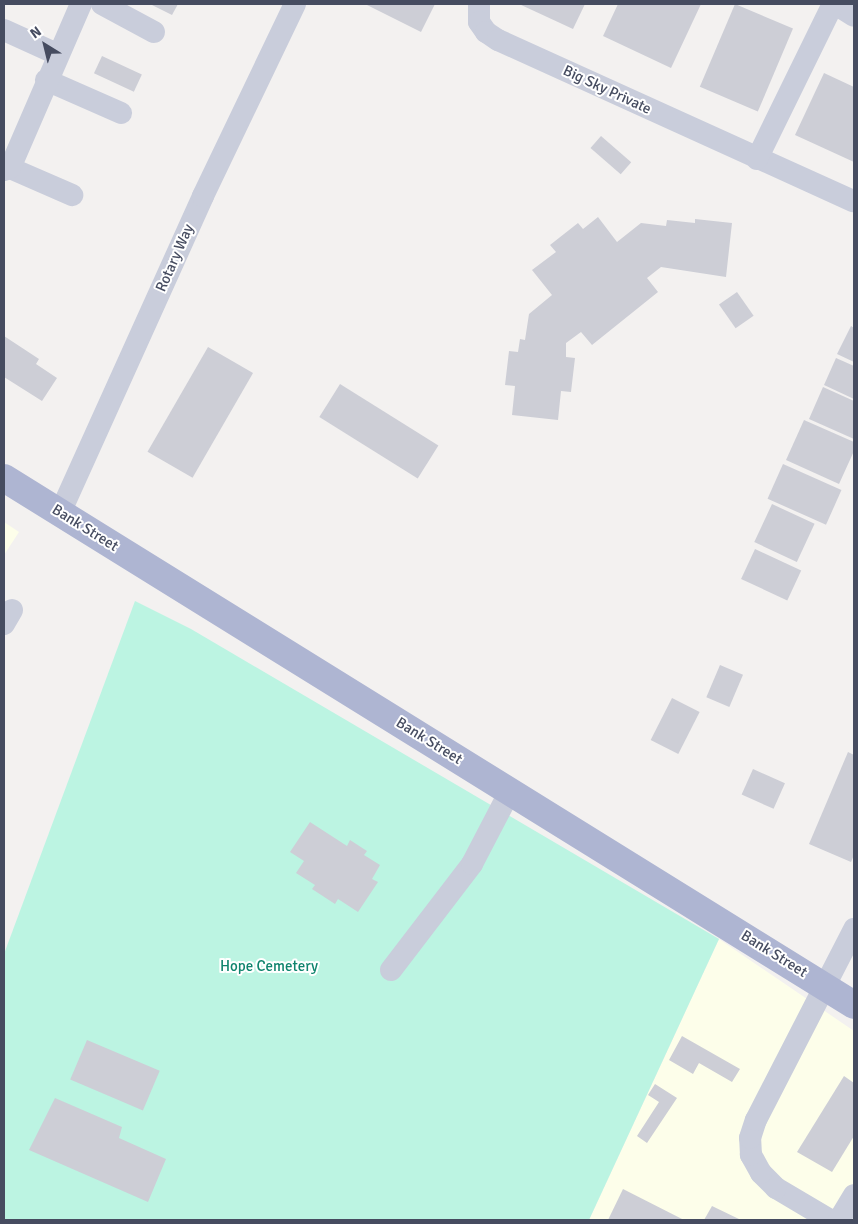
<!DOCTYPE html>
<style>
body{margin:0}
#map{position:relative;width:858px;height:1224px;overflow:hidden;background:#f3f1f0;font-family:Signika,sans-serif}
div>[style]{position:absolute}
.commercial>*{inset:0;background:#fdfeea}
.green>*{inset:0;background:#bcf4e2}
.building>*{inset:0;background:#cdced6;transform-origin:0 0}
.minor>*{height:22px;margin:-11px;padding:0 11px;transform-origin:11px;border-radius:11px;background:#c9cddb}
.major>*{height:28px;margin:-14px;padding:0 14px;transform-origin:14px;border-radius:14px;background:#aeb5d2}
span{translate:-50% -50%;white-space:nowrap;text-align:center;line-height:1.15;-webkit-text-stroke:4px #fff;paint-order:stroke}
.street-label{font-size:15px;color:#464c60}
.park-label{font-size:15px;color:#0f846d}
.frame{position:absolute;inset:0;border:5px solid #464c60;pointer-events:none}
.north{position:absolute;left:20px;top:20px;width:50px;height:50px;-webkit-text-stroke:4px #fff;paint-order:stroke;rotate:324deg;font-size:14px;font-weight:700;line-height:20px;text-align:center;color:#464c60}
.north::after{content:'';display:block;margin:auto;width:18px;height:22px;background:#464c60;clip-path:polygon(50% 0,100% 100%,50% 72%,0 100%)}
</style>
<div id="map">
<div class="commercial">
<i style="clip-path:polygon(4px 522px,19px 532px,4px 555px)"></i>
<i style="clip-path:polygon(719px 939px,854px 1031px,854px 1220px,589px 1220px)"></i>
</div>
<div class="green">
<i style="clip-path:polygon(135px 601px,191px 629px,719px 939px,589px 1220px,4px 1220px,4px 954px)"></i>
</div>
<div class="building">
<i style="clip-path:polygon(150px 4px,178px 4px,172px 15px)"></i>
<i style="clip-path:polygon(365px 4px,435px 4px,421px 32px)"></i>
<i style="clip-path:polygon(519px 4px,585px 4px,573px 29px)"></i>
<i style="clip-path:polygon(618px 4px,701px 4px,671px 68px,603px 36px)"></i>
<i style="left:735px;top:4px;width:63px;height:90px;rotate:23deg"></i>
<i style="left:102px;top:56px;width:44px;height:19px;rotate:25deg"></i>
<i style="clip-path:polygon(824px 73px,854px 87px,854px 162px,795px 135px)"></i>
<i style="left:601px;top:136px;width:40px;height:16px;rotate:41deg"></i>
<i style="clip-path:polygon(598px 217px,617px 242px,641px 223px,666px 226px,667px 220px,695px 223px,695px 219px,732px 223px,726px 277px,661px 267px,647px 278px,658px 292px,592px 345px,581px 332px,566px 343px,566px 357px,575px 358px,571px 392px,561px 391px,558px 420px,512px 415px,515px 386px,505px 385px,509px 351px,518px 352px,520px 339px,525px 340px,529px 314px,552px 295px,532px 270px,556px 252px,550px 245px,578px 223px,583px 229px)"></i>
<i style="left:737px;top:292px;width:29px;height:22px;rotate:55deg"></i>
<i style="clip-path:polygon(851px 326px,854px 328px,854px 362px,837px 354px)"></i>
<i style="clip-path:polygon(4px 336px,39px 359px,36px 364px,57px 378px,42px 401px,4px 377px)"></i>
<i style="left:208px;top:347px;width:52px;height:121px;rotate:30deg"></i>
<i style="clip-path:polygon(836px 358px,854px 366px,854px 399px,824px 385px)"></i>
<i style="left:340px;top:384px;width:116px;height:39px;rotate:32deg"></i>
<i style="clip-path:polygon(823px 387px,854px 401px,854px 439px,809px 419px)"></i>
<i style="clip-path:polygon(804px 420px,854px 442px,854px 451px,839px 484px,786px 460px)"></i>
<i style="left:783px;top:464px;width:64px;height:38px;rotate:24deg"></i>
<i style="left:772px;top:504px;width:47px;height:42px;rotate:25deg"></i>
<i style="left:755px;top:549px;width:51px;height:33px;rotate:25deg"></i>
<i style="left:720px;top:665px;width:25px;height:35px;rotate:23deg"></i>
<i style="left:672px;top:698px;width:31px;height:47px;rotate:27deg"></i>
<i style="clip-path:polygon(848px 752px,854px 755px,854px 855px,851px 862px,809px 844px)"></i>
<i style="left:753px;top:769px;width:35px;height:28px;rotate:24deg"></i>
<i style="clip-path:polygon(310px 822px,347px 846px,350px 840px,367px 851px,364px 855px,380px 865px,372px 879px,378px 882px,358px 912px,338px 899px,335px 904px,312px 889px,315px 885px,296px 873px,304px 861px,290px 852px)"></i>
<i style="clip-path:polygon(682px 1036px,740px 1069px,732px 1082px,699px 1063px,693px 1074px,669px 1060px)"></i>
<i style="left:87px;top:1040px;width:79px;height:43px;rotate:23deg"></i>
<i style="clip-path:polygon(844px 1076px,854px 1083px,854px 1136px,832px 1172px,797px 1152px)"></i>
<i style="clip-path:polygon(655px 1084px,677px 1098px,647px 1143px,637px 1136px,659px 1102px,648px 1095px)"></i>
<i style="clip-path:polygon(55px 1098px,122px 1127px,119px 1138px,166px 1159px,148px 1202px,29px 1150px)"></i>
<i style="clip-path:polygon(623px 1189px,684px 1220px,608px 1220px)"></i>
<i style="clip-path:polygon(712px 1206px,741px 1220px,704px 1220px)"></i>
</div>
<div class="minor">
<i style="left:102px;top:4px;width:59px;rotate:28.3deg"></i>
<i style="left:479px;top:4px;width:18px;rotate:90deg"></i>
<i style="left:479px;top:22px;width:12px;rotate:55deg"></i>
<i style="left:486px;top:32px;width:14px;rotate:34deg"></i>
<i style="left:498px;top:40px;width:390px;rotate:24.4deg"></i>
<i style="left:835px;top:4px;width:22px;rotate:32deg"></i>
<i style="left:4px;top:30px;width:58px;rotate:24.4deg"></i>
<i style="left:46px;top:80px;width:82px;rotate:23.7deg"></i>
<i style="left:757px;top:159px;width:173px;rotate:-63.9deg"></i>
<i style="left:10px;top:168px;width:68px;rotate:23.5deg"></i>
<i style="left:4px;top:170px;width:6px;rotate:-18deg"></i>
<i style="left:10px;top:168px;width:179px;rotate:-66.6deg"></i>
<i style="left:60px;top:513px;width:348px;rotate:-65.7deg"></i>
<i style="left:203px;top:196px;width:213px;rotate:-64.4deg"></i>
<i style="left:4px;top:624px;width:16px;rotate:-60deg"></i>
<i style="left:391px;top:970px;width:133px;rotate:-52.6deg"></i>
<i style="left:472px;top:864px;width:82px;rotate:-62.5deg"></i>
<i style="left:830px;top:1220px;width:63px;rotate:-149.3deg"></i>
<i style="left:776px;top:1188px;width:21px;rotate:-135deg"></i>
<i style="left:761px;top:1173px;width:21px;rotate:-119deg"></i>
<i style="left:751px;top:1155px;width:17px;rotate:-93deg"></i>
<i style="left:750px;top:1138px;width:19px;rotate:-72deg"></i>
<i style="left:756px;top:1120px;width:215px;rotate:-62.8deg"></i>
<i style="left:839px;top:1220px;width:29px;rotate:-59deg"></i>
</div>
<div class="major">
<i style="left:4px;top:478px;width:1000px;rotate:31.8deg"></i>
</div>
<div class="street-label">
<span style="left:607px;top:90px;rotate:25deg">Big Sky Private</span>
<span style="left:175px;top:258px;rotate:-66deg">Rotary Way</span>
<span style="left:85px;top:528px;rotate:32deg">Bank Street</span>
<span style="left:429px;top:741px;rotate:32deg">Bank Street</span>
<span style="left:774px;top:954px;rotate:32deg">Bank Street</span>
</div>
<div class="park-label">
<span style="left:269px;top:967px">Hope Cemetery</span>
</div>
<div class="frame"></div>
<div class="north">N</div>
</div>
